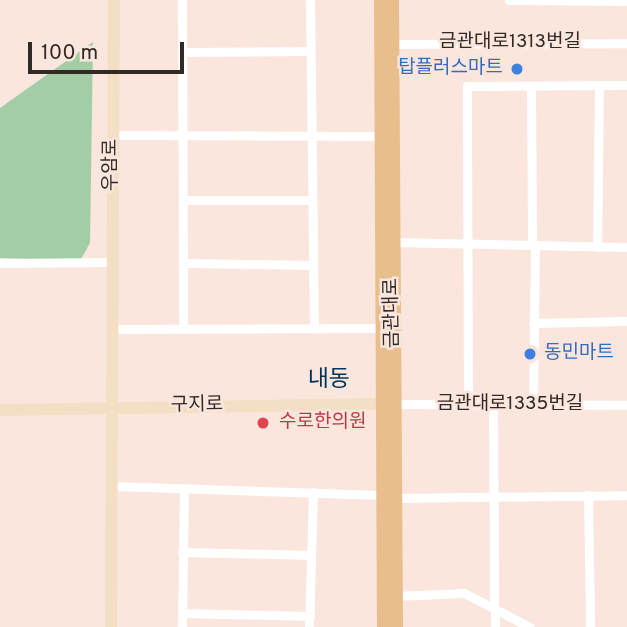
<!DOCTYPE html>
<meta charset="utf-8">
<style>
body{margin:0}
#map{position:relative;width:627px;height:627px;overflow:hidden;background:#fae6dd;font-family:Overpass,"Noto Sans KR",sans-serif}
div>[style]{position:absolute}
.green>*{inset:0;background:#a3cea5}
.street>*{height:9px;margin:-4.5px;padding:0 4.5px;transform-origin:4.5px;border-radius:4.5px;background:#fff}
.secondary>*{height:12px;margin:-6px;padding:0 6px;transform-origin:6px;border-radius:6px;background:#f4dfc5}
.primary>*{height:14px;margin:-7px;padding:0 7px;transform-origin:7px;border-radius:7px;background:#e8be8c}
.dots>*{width:19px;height:19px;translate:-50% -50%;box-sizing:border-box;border:4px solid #fae6dd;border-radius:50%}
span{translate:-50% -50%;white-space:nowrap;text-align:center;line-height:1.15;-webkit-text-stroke:5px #fae6dd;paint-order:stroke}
.street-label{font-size:19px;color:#322a27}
.shop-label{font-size:19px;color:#366cbe}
.right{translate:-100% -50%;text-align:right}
.left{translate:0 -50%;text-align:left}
.health-label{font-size:19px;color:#be3a42}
.quarter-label{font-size:23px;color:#033256}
.scale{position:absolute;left:28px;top:42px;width:156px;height:32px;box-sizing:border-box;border:4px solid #322a27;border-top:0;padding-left:9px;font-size:21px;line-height:24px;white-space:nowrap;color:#322a27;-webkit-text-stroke:5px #fae6dd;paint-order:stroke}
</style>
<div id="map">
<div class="green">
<i style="clip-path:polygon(93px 42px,90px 243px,80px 261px,0 258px,0 108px)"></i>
</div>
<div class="street">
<i style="left:182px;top:0;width:327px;rotate:89.8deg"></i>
<i style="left:310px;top:0;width:327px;rotate:89.3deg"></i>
<i style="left:509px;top:0;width:118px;rotate:0.5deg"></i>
<i style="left:393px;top:44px;width:234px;rotate:-0.2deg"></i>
<i style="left:184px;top:52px;width:126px;rotate:-0.5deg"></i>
<i style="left:531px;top:87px;width:157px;rotate:89.6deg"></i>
<i style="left:113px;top:135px;width:266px;rotate:0.2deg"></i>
<i style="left:184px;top:200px;width:128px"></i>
<i style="left:391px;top:242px;width:236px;rotate:1.2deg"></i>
<i style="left:597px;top:247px;width:162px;rotate:-89.3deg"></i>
<i style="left:0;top:263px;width:112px;rotate:-0.5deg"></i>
<i style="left:185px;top:263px;width:128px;rotate:0.9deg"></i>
<i style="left:533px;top:323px;width:94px;rotate:-1.2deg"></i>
<i style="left:115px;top:329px;width:265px;rotate:-0.2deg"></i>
<i style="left:393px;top:404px;width:234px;rotate:0.2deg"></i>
<i style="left:468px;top:404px;width:318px;rotate:-90.2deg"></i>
<i style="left:467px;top:86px;width:160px;rotate:-0.4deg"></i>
<i style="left:493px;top:404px;width:203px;rotate:89.7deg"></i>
<i style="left:533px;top:405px;width:159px;rotate:-89.3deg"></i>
<i style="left:114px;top:486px;width:268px;rotate:1.9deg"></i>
<i style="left:588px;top:495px;width:132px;rotate:89.1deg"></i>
<i style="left:395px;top:498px;width:232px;rotate:-0.7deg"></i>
<i style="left:182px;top:552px;width:129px;rotate:1.3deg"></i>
<i style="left:395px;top:596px;width:69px;rotate:-2.5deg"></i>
<i style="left:464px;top:593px;width:74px;rotate:27.3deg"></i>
<i style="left:182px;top:613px;width:128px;rotate:1.3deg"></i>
<i style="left:182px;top:627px;width:136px;rotate:-89.2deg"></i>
<i style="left:309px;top:627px;width:135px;rotate:-88.3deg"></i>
<i style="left:495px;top:627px;width:17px;rotate:-90deg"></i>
</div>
<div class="secondary">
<i style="left:0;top:410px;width:393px;rotate:-0.9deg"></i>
<i style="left:111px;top:627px;width:627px;rotate:-89.73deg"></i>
</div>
<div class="primary">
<i style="left:381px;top:0;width:627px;rotate:89.73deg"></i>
<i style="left:392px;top:0;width:627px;rotate:89.63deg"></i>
</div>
<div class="dots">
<i style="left:517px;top:69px;background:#3f7fe0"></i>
<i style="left:530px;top:354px;background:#3f7fe0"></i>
<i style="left:263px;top:423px;background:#e0444e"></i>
</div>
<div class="street-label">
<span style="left:510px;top:43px">금관대로1313번길</span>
<span style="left:112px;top:165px;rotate:-90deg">우암로</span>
<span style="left:393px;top:313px;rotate:-91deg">금관대로</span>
<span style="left:510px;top:405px">금관대로1335번길</span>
<span style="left:197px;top:406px;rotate:-1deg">구지로</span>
</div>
<div class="shop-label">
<span class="right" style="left:503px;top:69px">탑플러스마트</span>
<span class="left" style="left:544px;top:354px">동민마트</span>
</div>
<div class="health-label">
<span class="left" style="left:279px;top:423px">수로한의원</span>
</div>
<div class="quarter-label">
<span style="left:329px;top:381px">내동</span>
</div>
<div class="scale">100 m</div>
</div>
